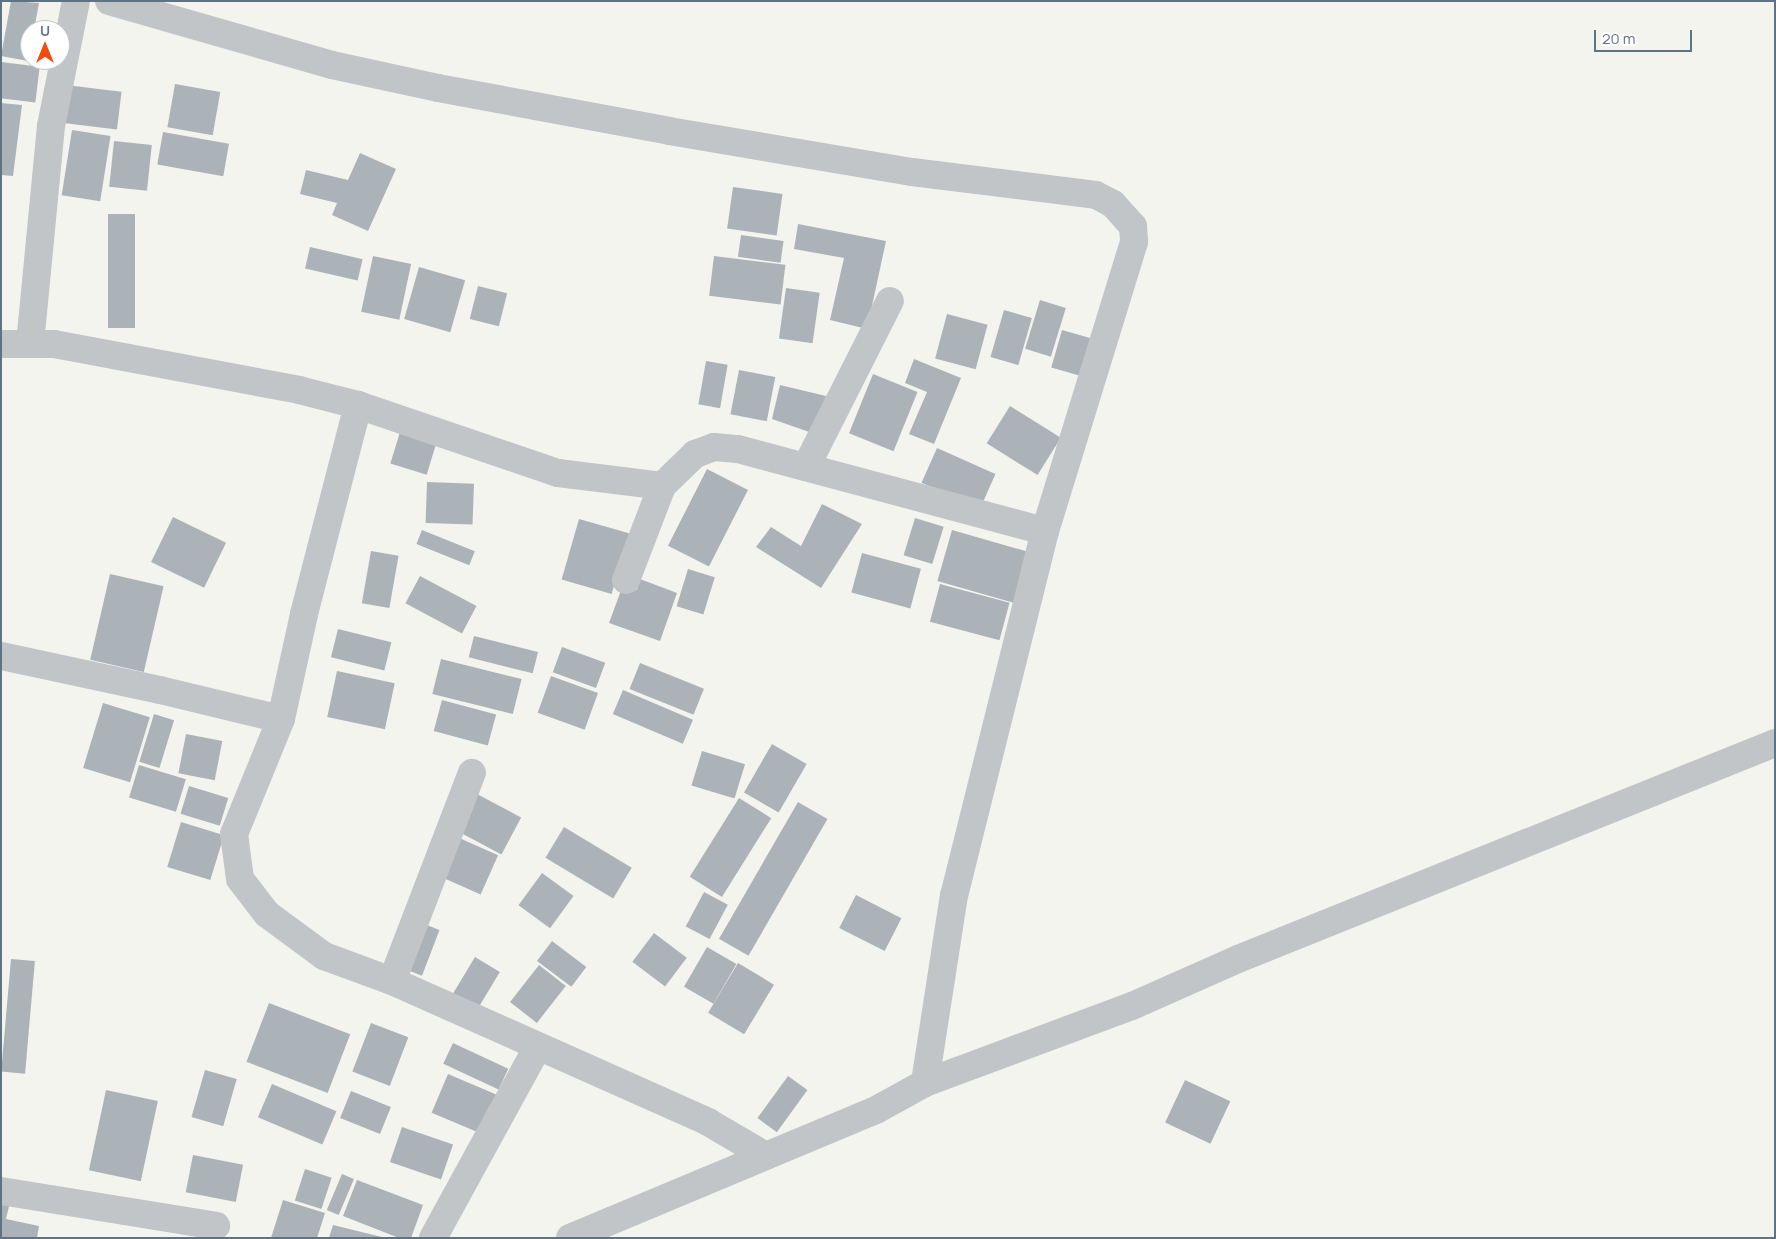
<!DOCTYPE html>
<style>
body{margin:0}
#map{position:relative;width:1776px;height:1239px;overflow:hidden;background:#f4f4ef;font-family:Manrope,sans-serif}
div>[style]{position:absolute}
.building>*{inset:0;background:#abb3b8;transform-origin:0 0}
.minor>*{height:28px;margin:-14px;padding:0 14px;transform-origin:14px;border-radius:14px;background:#c1c5c8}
span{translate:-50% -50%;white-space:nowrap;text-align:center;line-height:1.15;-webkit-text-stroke:5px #fff;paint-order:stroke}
.frame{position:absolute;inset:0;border:2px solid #607383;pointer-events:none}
.north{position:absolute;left:20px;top:20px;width:50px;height:50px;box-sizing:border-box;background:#fff;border:1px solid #bfc7cd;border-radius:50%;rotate:0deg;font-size:14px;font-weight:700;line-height:20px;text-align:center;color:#607383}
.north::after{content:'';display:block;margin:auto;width:18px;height:22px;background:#f14b12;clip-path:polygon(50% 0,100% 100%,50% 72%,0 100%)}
.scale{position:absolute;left:1594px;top:30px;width:98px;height:22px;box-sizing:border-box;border:2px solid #607383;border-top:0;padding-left:6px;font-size:15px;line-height:18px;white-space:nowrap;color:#607383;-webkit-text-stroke:4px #fff;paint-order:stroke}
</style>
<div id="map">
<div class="building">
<i style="clip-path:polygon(11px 1px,39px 3px,34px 30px,30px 30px,28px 61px,1px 56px)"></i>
<i style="left:1px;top:62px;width:39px;height:36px;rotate:7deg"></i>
<i style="left:175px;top:84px;width:46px;height:44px;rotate:10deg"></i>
<i style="left:66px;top:85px;width:56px;height:38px;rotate:7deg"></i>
<i style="clip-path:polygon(1px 103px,22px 105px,13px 176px,1px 175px)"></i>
<i style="left:72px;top:130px;width:39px;height:66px;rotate:9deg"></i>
<i style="left:163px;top:132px;width:67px;height:33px;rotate:10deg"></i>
<i style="left:114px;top:141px;width:38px;height:46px;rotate:6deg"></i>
<i style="clip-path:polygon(360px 153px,396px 169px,368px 231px,332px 215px,337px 203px,300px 194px,306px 170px,348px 180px)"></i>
<i style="left:733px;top:187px;width:50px;height:42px;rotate:8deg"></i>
<i style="left:108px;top:214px;width:27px;height:114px"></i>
<i style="clip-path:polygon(798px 224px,886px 241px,867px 329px,830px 320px,844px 258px,794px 249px)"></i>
<i style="left:741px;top:235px;width:43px;height:22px;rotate:8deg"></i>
<i style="left:310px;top:247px;width:54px;height:22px;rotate:13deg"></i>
<i style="left:373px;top:256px;width:39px;height:57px;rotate:12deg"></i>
<i style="left:714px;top:256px;width:72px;height:40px;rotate:7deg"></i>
<i style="left:419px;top:267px;width:48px;height:54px;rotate:16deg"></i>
<i style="left:478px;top:286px;width:30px;height:34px;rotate:14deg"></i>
<i style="left:786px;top:288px;width:34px;height:51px;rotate:8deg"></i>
<i style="left:1040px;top:300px;width:27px;height:51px;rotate:17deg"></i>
<i style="left:1004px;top:310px;width:29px;height:49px;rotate:16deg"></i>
<i style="left:947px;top:314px;width:42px;height:46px;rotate:15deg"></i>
<i style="left:1062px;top:330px;width:40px;height:39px;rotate:16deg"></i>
<i style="clip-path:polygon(914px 359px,961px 378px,934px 444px,909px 434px,927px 392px,905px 383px)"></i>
<i style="left:706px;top:361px;width:22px;height:44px;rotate:10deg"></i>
<i style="left:739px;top:370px;width:37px;height:45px;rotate:11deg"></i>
<i style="left:873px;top:374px;width:48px;height:64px;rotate:22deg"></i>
<i style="clip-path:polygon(780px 385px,826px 396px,815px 434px,772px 419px)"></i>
<i style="left:1010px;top:406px;width:60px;height:44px;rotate:32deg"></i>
<i style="left:400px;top:432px;width:38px;height:33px;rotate:17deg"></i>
<i style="left:937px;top:448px;width:64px;height:38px;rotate:24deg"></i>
<i style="left:707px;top:469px;width:46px;height:86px;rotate:27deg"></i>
<i style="left:427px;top:482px;width:47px;height:41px;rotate:2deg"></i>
<i style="clip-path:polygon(822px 504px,862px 524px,821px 588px,756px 547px,771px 527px,801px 546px)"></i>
<i style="left:173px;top:517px;width:59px;height:50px;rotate:26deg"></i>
<i style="left:915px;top:518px;width:30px;height:39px;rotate:17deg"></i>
<i style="left:579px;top:519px;width:52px;height:63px;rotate:16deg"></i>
<i style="left:422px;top:530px;width:57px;height:15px;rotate:22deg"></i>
<i style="left:952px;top:530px;width:80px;height:53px;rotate:16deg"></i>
<i style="left:371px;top:551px;width:28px;height:53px;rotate:10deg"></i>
<i style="left:862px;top:553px;width:61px;height:41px;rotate:15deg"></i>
<i style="left:688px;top:569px;width:28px;height:39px;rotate:17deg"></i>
<i style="left:110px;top:574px;width:55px;height:88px;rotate:13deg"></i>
<i style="left:420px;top:576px;width:64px;height:31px;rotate:28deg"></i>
<i style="clip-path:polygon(640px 579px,677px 593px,660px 641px,609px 623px,623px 585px,637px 590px)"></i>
<i style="left:940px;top:584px;width:72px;height:39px;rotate:15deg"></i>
<i style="left:338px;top:629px;width:55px;height:29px;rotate:14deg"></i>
<i style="left:474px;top:636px;width:66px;height:22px;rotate:14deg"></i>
<i style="left:562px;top:647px;width:46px;height:27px;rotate:20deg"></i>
<i style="left:441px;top:659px;width:83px;height:36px;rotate:14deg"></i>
<i style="left:640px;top:663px;width:69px;height:28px;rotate:22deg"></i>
<i style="left:337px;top:671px;width:59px;height:47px;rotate:12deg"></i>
<i style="left:551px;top:676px;width:50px;height:39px;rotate:20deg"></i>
<i style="left:623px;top:690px;width:76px;height:26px;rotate:23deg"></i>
<i style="left:442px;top:700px;width:56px;height:32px;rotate:15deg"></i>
<i style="left:103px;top:703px;width:49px;height:68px;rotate:17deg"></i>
<i style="left:154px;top:714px;width:21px;height:50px;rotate:17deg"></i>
<i style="left:186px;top:734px;width:37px;height:40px;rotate:11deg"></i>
<i style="left:772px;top:744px;width:40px;height:56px;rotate:30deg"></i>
<i style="left:702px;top:751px;width:45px;height:36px;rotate:17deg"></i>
<i style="left:139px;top:765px;width:49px;height:34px;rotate:17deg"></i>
<i style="left:189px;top:786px;width:41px;height:29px;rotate:17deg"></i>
<i style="left:477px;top:794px;width:50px;height:42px;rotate:28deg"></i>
<i style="left:739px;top:798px;width:38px;height:93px;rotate:32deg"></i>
<i style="left:798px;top:802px;width:34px;height:158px;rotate:30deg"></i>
<i style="left:181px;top:822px;width:45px;height:47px;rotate:17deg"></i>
<i style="left:564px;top:827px;width:79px;height:36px;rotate:31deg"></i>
<i style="left:457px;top:837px;width:45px;height:43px;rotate:24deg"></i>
<i style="left:542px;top:873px;width:39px;height:40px;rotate:36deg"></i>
<i style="left:704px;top:892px;width:27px;height:39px;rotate:28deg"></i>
<i style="left:856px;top:895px;width:51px;height:37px;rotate:27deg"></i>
<i style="left:419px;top:922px;width:22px;height:49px;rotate:21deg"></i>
<i style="left:654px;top:933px;width:41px;height:36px;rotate:37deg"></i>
<i style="left:552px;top:941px;width:43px;height:25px;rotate:37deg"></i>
<i style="left:707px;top:947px;width:34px;height:46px;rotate:30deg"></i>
<i style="left:475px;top:957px;width:29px;height:45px;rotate:31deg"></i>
<i style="left:11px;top:959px;width:24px;height:113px;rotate:5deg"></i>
<i style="left:738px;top:963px;width:42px;height:58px;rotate:31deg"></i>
<i style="left:539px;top:965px;width:34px;height:47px;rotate:38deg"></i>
<i style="left:269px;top:1003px;width:87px;height:63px;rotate:21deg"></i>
<i style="left:371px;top:1023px;width:40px;height:52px;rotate:21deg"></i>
<i style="left:453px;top:1043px;width:61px;height:23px;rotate:25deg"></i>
<i style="left:205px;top:1070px;width:33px;height:49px;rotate:16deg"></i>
<i style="left:448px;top:1074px;width:60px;height:42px;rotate:23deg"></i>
<i style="left:788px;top:1076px;width:24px;height:52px;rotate:36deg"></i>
<i style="left:1185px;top:1080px;width:50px;height:47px;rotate:25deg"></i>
<i style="left:272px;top:1084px;width:70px;height:36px;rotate:23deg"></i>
<i style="left:106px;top:1090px;width:53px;height:82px;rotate:12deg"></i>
<i style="left:351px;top:1091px;width:43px;height:29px;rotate:22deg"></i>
<i style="left:402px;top:1127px;width:54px;height:37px;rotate:19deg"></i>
<i style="left:193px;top:1155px;width:51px;height:38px;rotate:11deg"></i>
<i style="left:305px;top:1169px;width:28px;height:33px;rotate:18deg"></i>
<i style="left:342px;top:1174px;width:13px;height:39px;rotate:23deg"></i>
<i style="clip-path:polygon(357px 1180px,423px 1205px,411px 1238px,399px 1238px,343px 1216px)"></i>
<i style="clip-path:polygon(1px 1200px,10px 1202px,6px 1219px,39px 1226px,37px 1238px,1px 1238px)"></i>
<i style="clip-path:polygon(283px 1200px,325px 1213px,317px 1238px,271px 1238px)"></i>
<i style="clip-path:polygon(333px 1225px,382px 1237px,382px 1238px,329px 1238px)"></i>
</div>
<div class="minor">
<i style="left:109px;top:1px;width:232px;rotate:16deg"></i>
<i style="left:332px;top:65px;width:108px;rotate:12.2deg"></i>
<i style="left:438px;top:88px;width:235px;rotate:10.5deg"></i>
<i style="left:669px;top:131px;width:246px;rotate:9.6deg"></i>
<i style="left:912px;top:172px;width:185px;rotate:7.1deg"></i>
<i style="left:1096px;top:195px;width:19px;rotate:28deg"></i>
<i style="left:1113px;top:204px;width:30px;rotate:48deg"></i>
<i style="left:1133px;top:226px;width:16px;rotate:86deg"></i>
<i style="left:1134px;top:242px;width:302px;rotate:107.1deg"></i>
<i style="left:1045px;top:531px;width:375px;rotate:104deg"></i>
<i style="left:954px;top:895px;width:190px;rotate:98.8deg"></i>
<i style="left:1px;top:344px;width:53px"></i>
<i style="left:54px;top:344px;width:249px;rotate:10.6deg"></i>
<i style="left:299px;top:390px;width:61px;rotate:14.3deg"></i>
<i style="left:358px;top:405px;width:211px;rotate:18.8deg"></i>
<i style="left:558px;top:473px;width:105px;rotate:7.1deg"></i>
<i style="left:662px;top:486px;width:46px;rotate:-44.1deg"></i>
<i style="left:695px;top:454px;width:20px;rotate:-20deg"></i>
<i style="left:714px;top:447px;width:24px;rotate:5deg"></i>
<i style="left:738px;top:449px;width:318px;rotate:15deg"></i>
<i style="left:30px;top:344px;width:219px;rotate:-84.5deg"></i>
<i style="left:51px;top:126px;width:127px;rotate:-78.7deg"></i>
<i style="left:806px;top:467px;width:186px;rotate:-63.2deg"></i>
<i style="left:626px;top:580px;width:101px;rotate:-69deg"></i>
<i style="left:1px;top:656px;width:163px;rotate:12.1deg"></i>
<i style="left:160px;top:690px;width:124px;rotate:13.5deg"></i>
<i style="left:281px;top:719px;width:107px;rotate:-77.6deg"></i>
<i style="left:304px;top:614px;width:216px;rotate:-75.5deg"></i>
<i style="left:281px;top:719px;width:124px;rotate:112.2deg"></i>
<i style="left:234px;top:834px;width:45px;rotate:82.4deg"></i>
<i style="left:240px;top:879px;width:44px;rotate:52.4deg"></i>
<i style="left:267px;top:914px;width:71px;rotate:36.4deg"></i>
<i style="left:324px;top:956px;width:72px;rotate:20.2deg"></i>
<i style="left:392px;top:981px;width:346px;rotate:24deg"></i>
<i style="left:708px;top:1122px;width:67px;rotate:30.4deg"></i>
<i style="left:392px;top:981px;width:223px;rotate:-69deg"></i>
<i style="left:1px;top:1191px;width:218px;rotate:9.2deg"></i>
<i style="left:433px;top:1238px;width:217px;rotate:-61.3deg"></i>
<i style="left:570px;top:1238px;width:332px;rotate:-22.7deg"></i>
<i style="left:876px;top:1110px;width:56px;rotate:-28.9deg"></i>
<i style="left:925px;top:1083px;width:221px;rotate:-20.4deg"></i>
<i style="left:1132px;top:1006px;width:116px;rotate:-23.9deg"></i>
<i style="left:1238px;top:959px;width:579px;rotate:-21.91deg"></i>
</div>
<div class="frame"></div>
<div class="north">U</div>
<div class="scale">20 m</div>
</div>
